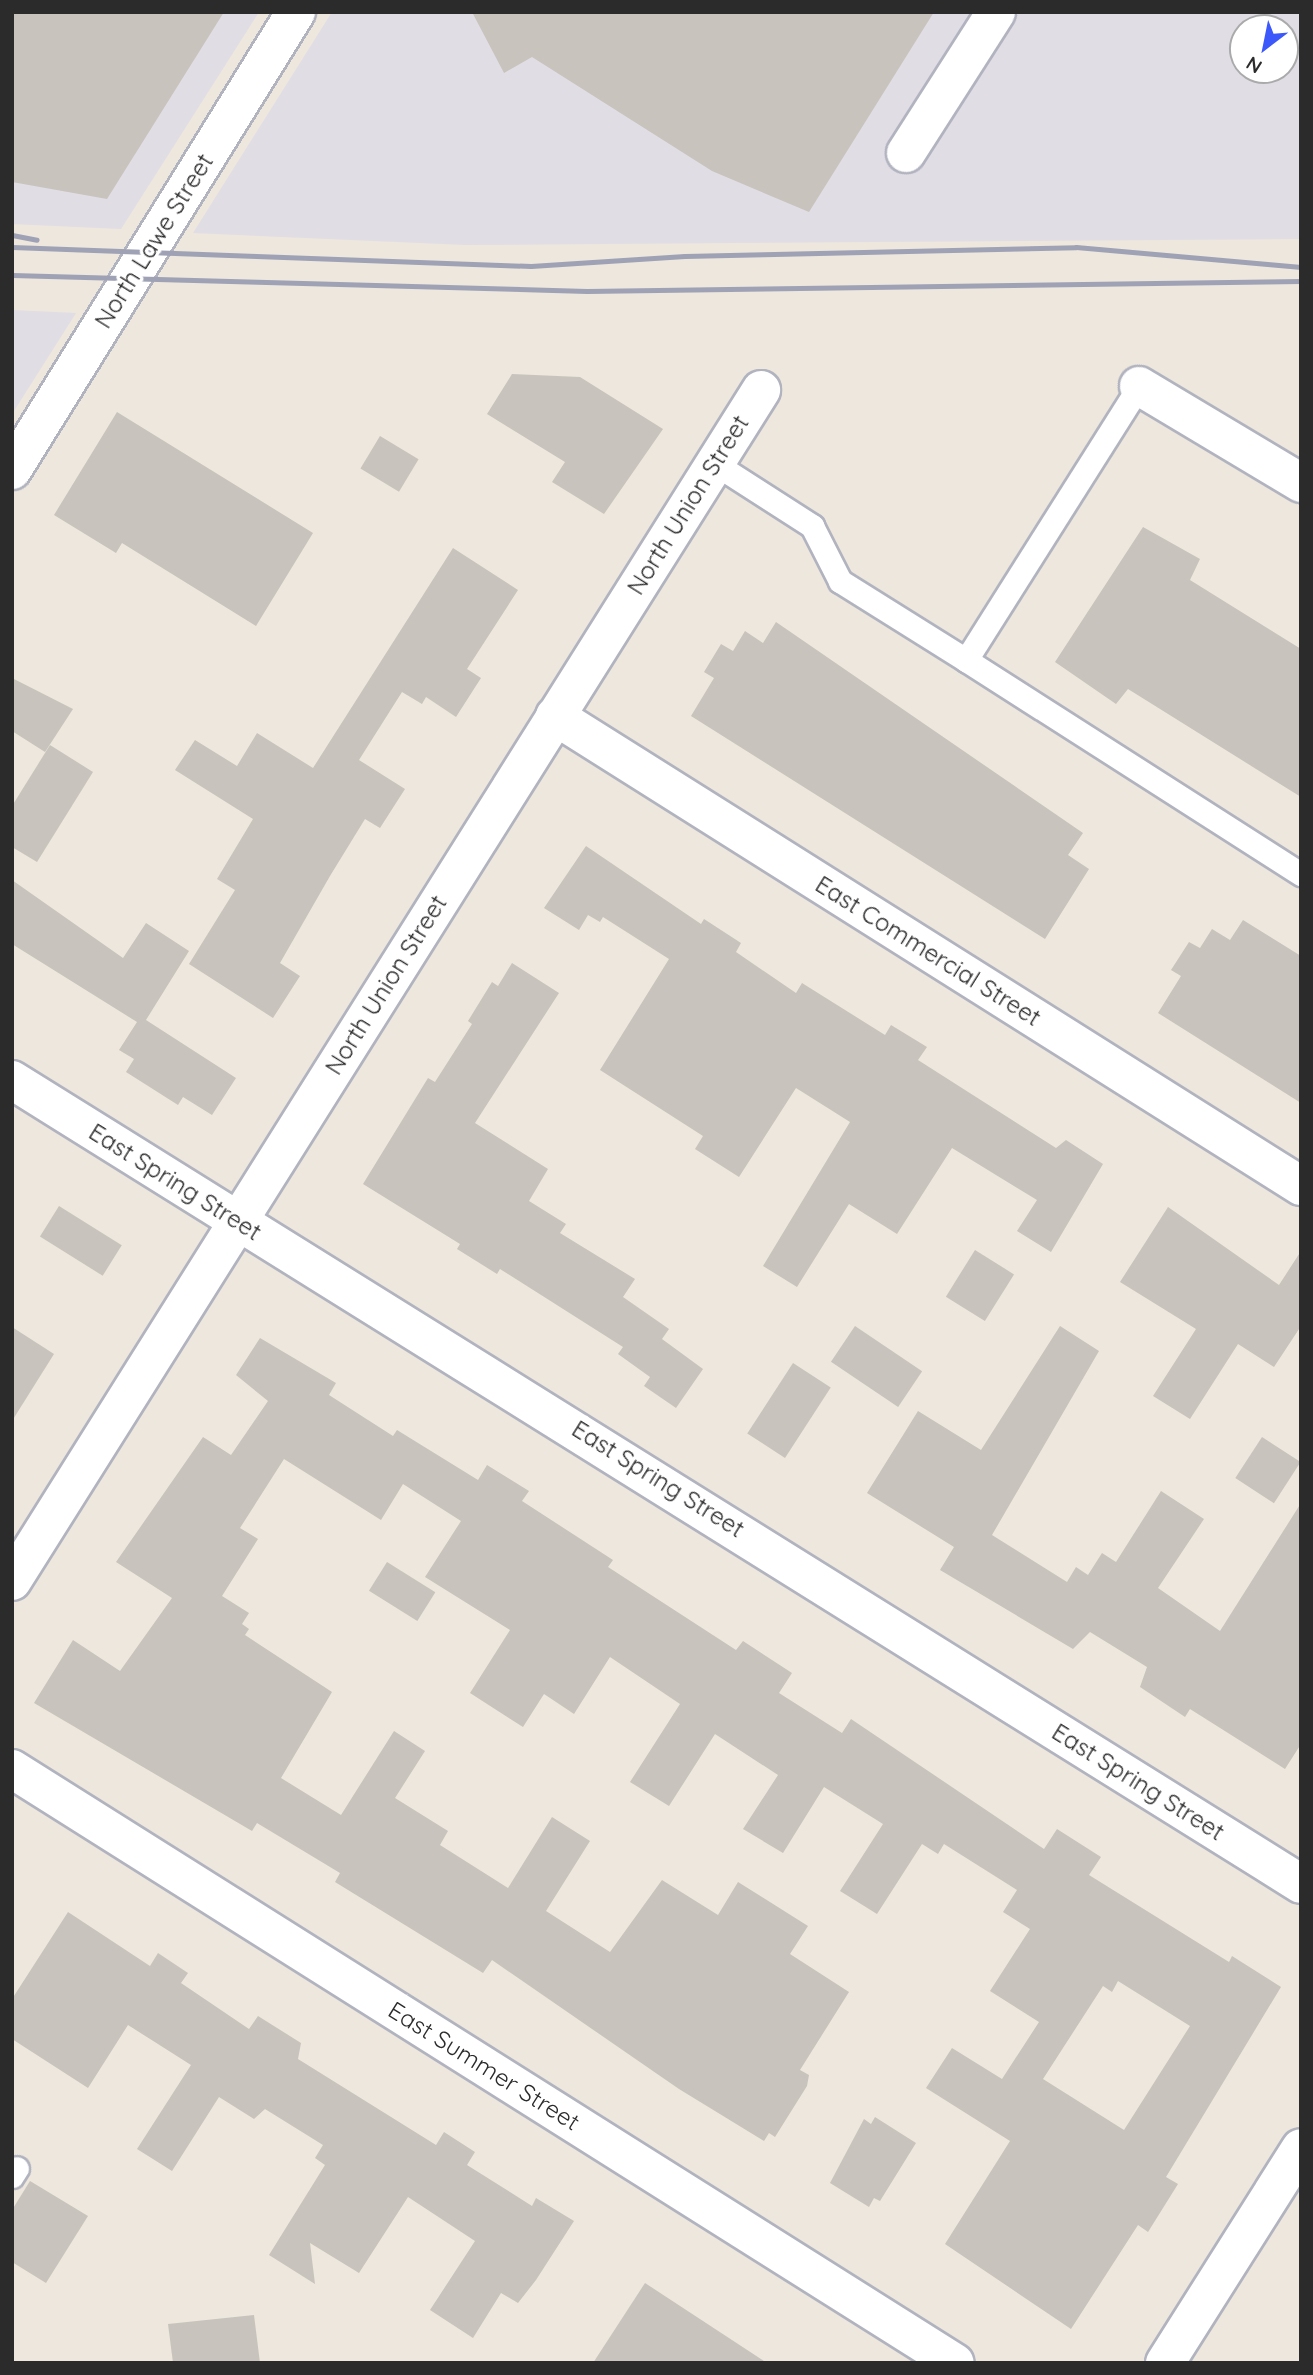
<!DOCTYPE html>
<style>
body{margin:0}
#map{position:relative;width:1313px;height:2375px;overflow:hidden;background:#ede7dd;font-family:Quicksand,sans-serif}
div>[style]{position:absolute}
.industrial>*{inset:0;background:#e0dde5}
.building>*{inset:0;background:#c8c3bc;transform-origin:0 0}
.roads{filter:drop-shadow(2px 0 #b1b3bf) drop-shadow(-2px 0 #b1b3bf) drop-shadow(0 2px #b1b3bf) drop-shadow(0 -2px #b1b3bf)}
.service>*{height:23px;margin:-11.5px;padding:0 11.5px;transform-origin:11.5px;border-radius:11.5px;background:#fff}
.minor>*{height:38px;margin:-19px;padding:0 19px;transform-origin:19px;border-radius:19px;background:#fff}
.tertiary>*{height:38px;margin:-19px;padding:0 19px;transform-origin:19px;border-radius:19px;background:#fff}
.secondary>*{height:38px;margin:-19px;padding:0 19px;transform-origin:19px;border-radius:19px;background:#fff}
.rail>*{height:5px;margin:-2.5px;padding:0 2.5px;transform-origin:2.5px;border-radius:2.5px;background:#9fa2b5}
span{translate:-50% -50%;white-space:nowrap;text-align:center;line-height:1.15;-webkit-text-stroke:7px #fff;paint-order:stroke}
.street-label{font-size:24px;color:#2b2b2b}
.frame{position:absolute;inset:0;border:14px solid #2b2b2b;pointer-events:none}
.north{position:absolute;left:1229px;top:14px;width:70px;height:70px;box-sizing:border-box;background:#fff;border:2px solid #aaa;border-radius:50%;rotate:212deg;font-size:19px;font-weight:700;line-height:28px;text-align:center;color:#2b2b2b}
.north::after{content:'';display:block;margin:auto;width:24px;height:32px;background:#3c58fb;clip-path:polygon(50% 0,100% 100%,50% 72%,0 100%)}
</style>
<div id="map">
<div class="industrial">
<i style="clip-path:polygon(12px 12px,259px 12px,121px 229px,12px 224px)"></i>
<i style="clip-path:polygon(evenodd,332px 12px,1301px 12px,1301px 239px,466px 245px,193px 233px,332px 12px,1243px 28px,1285px 28px,1285px 70px,1243px 70px,1243px 28px)"></i>
<i style="clip-path:polygon(12px 310px,76px 313px,12px 414px)"></i>
</div>
<div class="building">
<i style="clip-path:polygon(12px 12px,224px 12px,107px 199px,12px 182px)"></i>
<i style="clip-path:polygon(472px 12px,934px 12px,809px 212px,712px 171px,532px 57px,504px 73px)"></i>
<i style="clip-path:polygon(512px 374px,580px 377px,663px 429px,604px 514px,552px 482px,565px 462px,487px 414px)"></i>
<i style="clip-path:polygon(117px 412px,313px 533px,256px 626px,122px 543px,116px 553px,54px 515px)"></i>
<i style="left:380px;top:436px;width:45px;height:38px;rotate:31deg"></i>
<i style="clip-path:polygon(1143px 527px,1200px 559px,1190px 580px,1301px 649px,1301px 797px,1128px 689px,1116px 704px,1055px 662px)"></i>
<i style="clip-path:polygon(453px 548px,518px 590px,467px 669px,481px 678px,456px 717px,426px 697px,422px 704px,402px 692px,359px 760px,405px 789px,380px 828px,365px 819px,330px 876px,280px 963px,300px 976px,273px 1018px,189px 964px,235px 890px,217px 879px,253px 819px,175px 770px,195px 740px,237px 766px,257px 733px,313px 768px)"></i>
<i style="clip-path:polygon(776px 622px,1083px 833px,1068px 855px,1089px 869px,1045px 939px,691px 716px,714px 678px,704px 672px,721px 644px,733px 651px,745px 631px,763px 643px)"></i>
<i style="clip-path:polygon(12px 678px,73px 709px,45px 752px,12px 731px)"></i>
<i style="clip-path:polygon(50px 745px,93px 772px,37px 862px,12px 847px,12px 806px)"></i>
<i style="clip-path:polygon(586px 846px,701px 924px,704px 919px,741px 943px,736px 952px,796px 993px,802px 983px,885px 1035px,891px 1025px,927px 1047px,918px 1060px,1056px 1148px,1066px 1140px,1103px 1164px,1051px 1252px,1017px 1231px,1037px 1200px,952px 1148px,897px 1234px,849px 1204px,797px 1287px,763px 1266px,850px 1122px,796px 1088px,739px 1177px,695px 1149px,703px 1136px,600px 1070px,669px 959px,603px 917px,600px 922px,588px 915px,579px 930px,544px 908px)"></i>
<i style="clip-path:polygon(12px 880px,123px 958px,146px 923px,189px 951px,146px 1020px,236px 1078px,212px 1115px,183px 1097px,178px 1105px,126px 1072px,134px 1059px,119px 1050px,137px 1022px,12px 944px)"></i>
<i style="clip-path:polygon(1243px 920px,1301px 956px,1301px 1103px,1158px 1013px,1181px 976px,1171px 970px,1189px 942px,1200px 948px,1212px 929px,1230px 940px)"></i>
<i style="clip-path:polygon(512px 963px,559px 993px,475px 1123px,548px 1169px,529px 1201px,566px 1224px,560px 1233px,635px 1279px,623px 1297px,669px 1329px,662px 1339px,703px 1369px,676px 1408px,644px 1386px,650px 1377px,618px 1354px,623px 1347px,500px 1269px,497px 1274px,457px 1249px,460px 1244px,363px 1184px,428px 1078px,435px 1082px,472px 1024px,468px 1021px,492px 982px,498px 986px)"></i>
<i style="left:59px;top:1206px;width:74px;height:36px;rotate:32deg"></i>
<i style="clip-path:polygon(1168px 1207px,1279px 1285px,1301px 1251px,1301px 1326px,1274px 1367px,1238px 1344px,1190px 1419px,1153px 1396px,1196px 1329px,1120px 1282px)"></i>
<i style="left:975px;top:1250px;width:46px;height:55px;rotate:32deg"></i>
<i style="left:855px;top:1326px;width:81px;height:43px;rotate:34deg"></i>
<i style="clip-path:polygon(1060px 1326px,1099px 1351px,992px 1535px,1067px 1582px,1076px 1567px,1088px 1575px,1102px 1553px,1116px 1562px,1161px 1491px,1204px 1519px,1158px 1588px,1220px 1631px,1301px 1503px,1301px 1744px,1285px 1769px,1190px 1709px,1185px 1717px,1140px 1687px,1147px 1667px,1090px 1632px,1073px 1649px,940px 1570px,954px 1547px,867px 1493px,918px 1411px,981px 1450px)"></i>
<i style="clip-path:polygon(12px 1327px,54px 1354px,12px 1421px)"></i>
<i style="clip-path:polygon(evenodd,260px 1338px,336px 1383px,329px 1395px,393px 1436px,397px 1430px,478px 1480px,487px 1465px,529px 1491px,522px 1501px,613px 1560px,608px 1567px,736px 1650px,743px 1641px,792px 1673px,779px 1693px,842px 1733px,851px 1719px,1044px 1849px,1057px 1829px,1101px 1857px,1089px 1875px,1229px 1962px,1232px 1956px,1281px 1987px,1166px 2177px,1178px 2184px,1148px 2232px,1138px 2225px,1071px 2329px,945px 2244px,1010px 2141px,926px 2088px,952px 2048px,1002px 2079px,1039px 2022px,990px 1991px,1030px 1929px,1003px 1912px,1017px 1890px,944px 1844px,938px 1854px,922px 1844px,877px 1914px,840px 1891px,883px 1824px,824px 1787px,783px 1853px,743px 1829px,778px 1775px,715px 1734px,669px 1806px,630px 1782px,680px 1704px,610px 1657px,574px 1714px,544px 1694px,523px 1727px,470px 1693px,510px 1630px,425px 1577px,461px 1521px,403px 1484px,381px 1520px,284px 1459px,240px 1528px,258px 1539px,222px 1596px,249px 1613px,242px 1624px,249px 1629px,245px 1635px,332px 1692px,281px 1778px,341px 1815px,394px 1731px,425px 1751px,395px 1798px,448px 1831px,440px 1845px,508px 1888px,552px 1817px,590px 1841px,546px 1911px,610px 1952px,662px 1880px,718px 1915px,738px 1882px,808px 1926px,790px 1954px,849px 1992px,800px 2070px,809px 2075px,807px 2086px,775px 2137px,769px 2133px,764px 2141px,679px 2089px,492px 1960px,483px 1973px,335px 1882px,340px 1873px,257px 1823px,252px 1831px,34px 1703px,73px 1640px,120px 1671px,172px 1598px,116px 1562px,203px 1437px,231px 1455px,268px 1401px,236px 1375px,260px 1338px,1118px 1981px,1190px 2026px,1124px 2130px,1043px 2079px,1103px 1986px,1112px 1992px,1118px 1981px)"></i>
<i style="left:793px;top:1363px;width:45px;height:84px;rotate:33deg"></i>
<i style="left:1262px;top:1437px;width:46px;height:49px;rotate:33deg"></i>
<i style="left:387px;top:1562px;width:57px;height:34px;rotate:32deg"></i>
<i style="clip-path:polygon(68px 1912px,150px 1966px,158px 1953px,188px 1973px,181px 1983px,249px 2029px,258px 2016px,301px 2043px,298px 2059px,436px 2145px,444px 2132px,475px 2152px,467px 2165px,532px 2206px,536px 2198px,574px 2221px,536px 2280px,518px 2303px,501px 2293px,473px 2338px,430px 2310px,475px 2241px,408px 2197px,359px 2273px,310px 2243px,315px 2284px,269px 2255px,325px 2165px,315px 2158px,323px 2145px,265px 2109px,254px 2119px,219px 2097px,172px 2171px,137px 2149px,191px 2065px,128px 2025px,88px 2088px,12px 2039px,12px 1999px)"></i>
<i style="clip-path:polygon(875px 2117px,916px 2143px,880px 2201px,874px 2198px,869px 2207px,830px 2183px,864px 2119px,871px 2124px)"></i>
<i style="clip-path:polygon(30px 2181px,88px 2216px,46px 2283px,12px 2262px,12px 2210px)"></i>
<i style="clip-path:polygon(645px 2283px,767px 2363px,593px 2363px)"></i>
<i style="clip-path:polygon(254px 2315px,260px 2363px,173px 2363px,168px 2324px)"></i>
</div>
<div class="roads">
<div class="service">
<i style="left:714px;top:463px;width:117px;rotate:32.7deg"></i>
<i style="left:812px;top:526px;width:62px;rotate:63deg"></i>
<i style="left:840px;top:581px;width:149px;rotate:32.1deg"></i>
<i style="left:966px;top:660px;width:324px;rotate:-57.7deg"></i>
<i style="left:966px;top:660px;width:398px;rotate:32.6deg"></i>
<i style="left:12px;top:2176px;width:9px;rotate:-58deg"></i>
</div>
<div class="minor">
<i style="left:906px;top:153px;width:167px;rotate:-57.4deg"></i>
<i style="left:1139px;top:386px;width:189px;rotate:30.9deg"></i>
<i style="left:555px;top:716px;width:882px;rotate:32.21deg"></i>
<i style="left:12px;top:1080px;width:1519px;rotate:31.95deg"></i>
<i style="left:12px;top:1581px;width:1407px;rotate:-57.83deg"></i>
<i style="left:12px;top:1769px;width:1114px;rotate:32.21deg"></i>
</div>
<div class="tertiary">
<i style="left:1165px;top:2363px;width:254px;rotate:-57.7deg"></i>
</div>
<div class="secondary">
<i style="left:12px;top:470px;width:539px;rotate:-58.2deg"></i>
</div>
</div>
<div class="rail">
<i style="left:12px;top:235px;width:25px;rotate:11deg"></i>
<i style="left:12px;top:247px;width:519px;rotate:2.1deg"></i>
<i style="left:531px;top:266px;width:154px;rotate:-3.7deg"></i>
<i style="left:685px;top:256px;width:391px;rotate:-1.3deg"></i>
<i style="left:1076px;top:247px;width:226px;rotate:5.1deg"></i>
<i style="left:12px;top:275px;width:575px;rotate:1.59deg"></i>
<i style="left:587px;top:291px;width:714px;rotate:-0.8deg"></i>
</div>
<div class="street-label">
<span style="left:154px;top:241px;rotate:-58deg">North Lawe Street</span>
<span style="left:688px;top:505px;rotate:-58deg">North Union Street</span>
<span style="left:928px;top:951px;rotate:32deg">East Commercial Street</span>
<span style="left:386px;top:985px;rotate:-58deg">North Union Street</span>
<span style="left:175px;top:1182px;rotate:32deg">East Spring Street</span>
<span style="left:658px;top:1479px;rotate:32deg">East Spring Street</span>
<span style="left:1138px;top:1782px;rotate:32deg">East Spring Street</span>
<span style="left:484px;top:2066px;rotate:32deg">East Summer Street</span>
</div>
<div class="frame"></div>
<div class="north">N</div>
</div>
